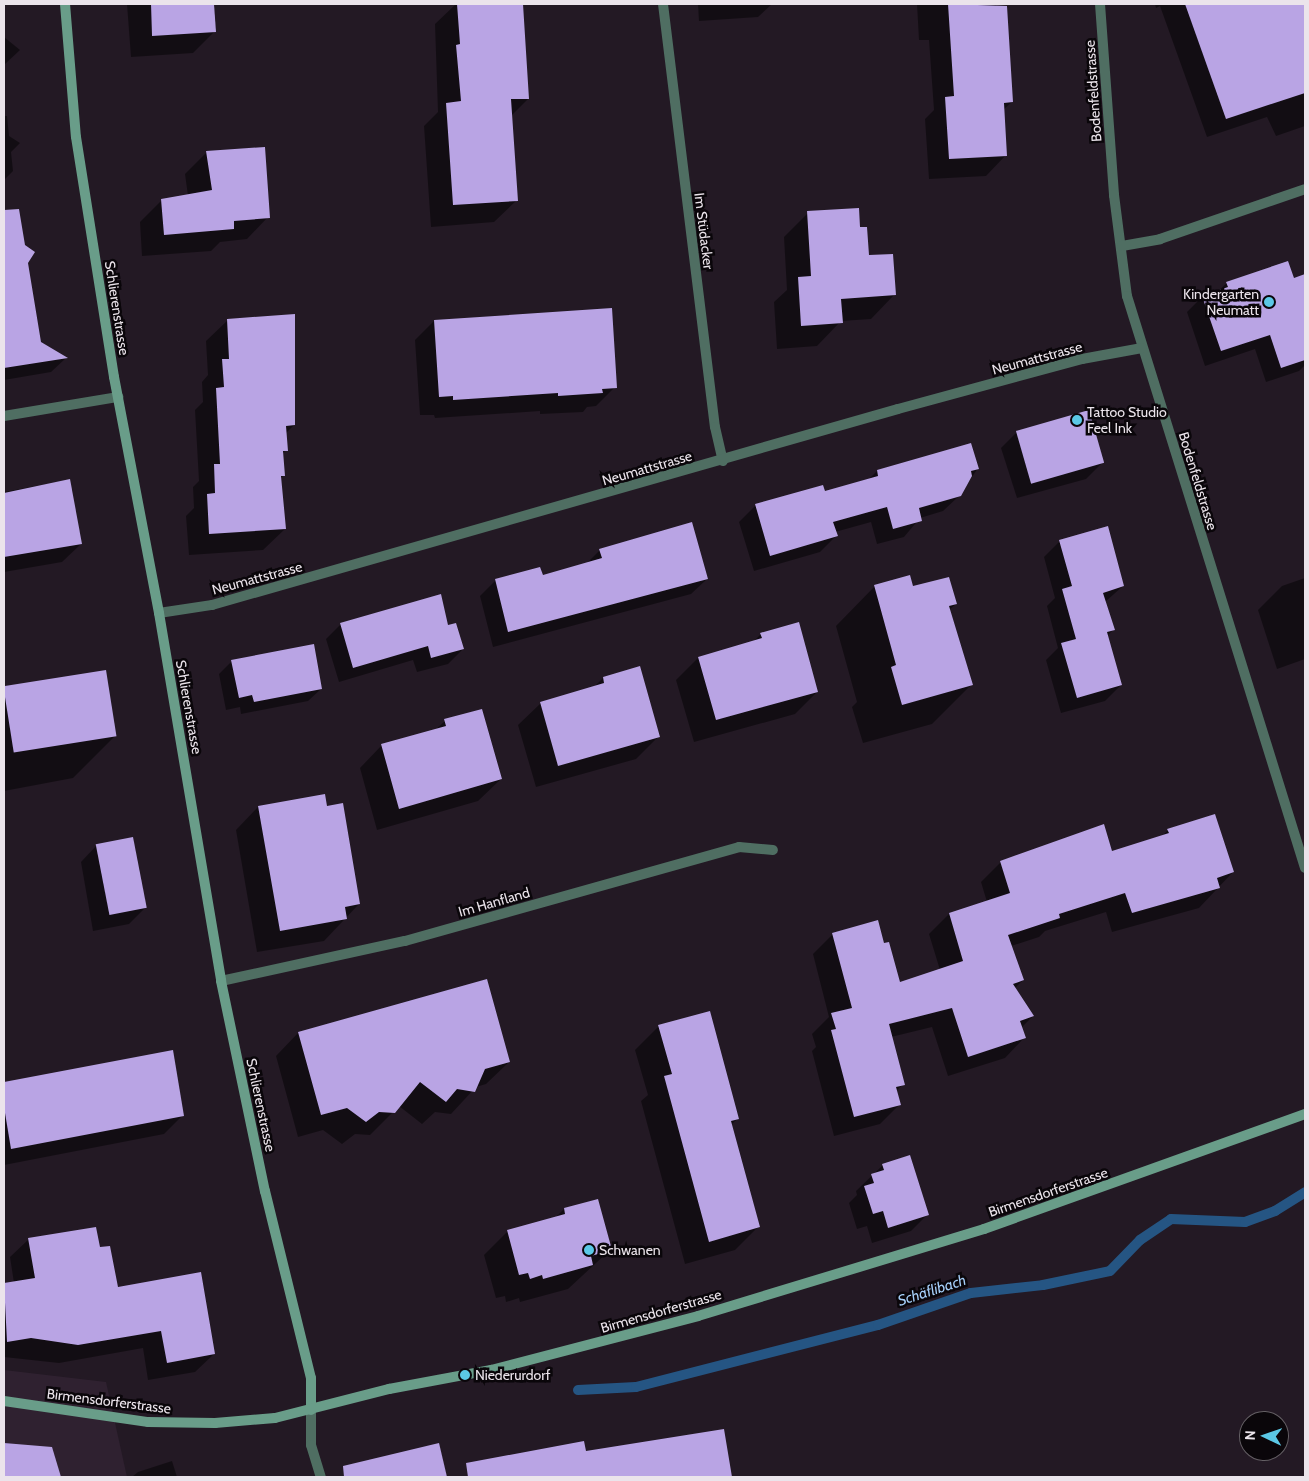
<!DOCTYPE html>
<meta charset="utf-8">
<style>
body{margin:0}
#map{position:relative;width:1309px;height:1481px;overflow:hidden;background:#231924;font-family:Cabin,sans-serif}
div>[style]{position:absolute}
.built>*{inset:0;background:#2f2130}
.shadow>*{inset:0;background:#0007}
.stream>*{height:10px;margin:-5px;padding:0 5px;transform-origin:5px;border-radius:5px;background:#255583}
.building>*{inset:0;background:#b9a4e4;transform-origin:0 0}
.street>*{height:10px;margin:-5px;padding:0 5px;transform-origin:5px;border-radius:5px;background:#4f6e62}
.secondary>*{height:10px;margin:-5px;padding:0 5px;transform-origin:5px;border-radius:5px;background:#699d89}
.dots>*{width:14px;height:14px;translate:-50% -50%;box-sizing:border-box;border:2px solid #0a060a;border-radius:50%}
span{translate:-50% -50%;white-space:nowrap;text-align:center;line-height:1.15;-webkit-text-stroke:5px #0a060a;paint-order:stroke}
.street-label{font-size:14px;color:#ebe4eb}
.poi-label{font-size:14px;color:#ebe4eb}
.right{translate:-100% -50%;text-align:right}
.left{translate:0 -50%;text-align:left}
.water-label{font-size:15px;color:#a5cef8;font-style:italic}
.frame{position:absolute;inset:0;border:5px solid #ebe4eb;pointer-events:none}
.north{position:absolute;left:1239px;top:1411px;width:50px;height:50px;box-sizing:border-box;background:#0a060a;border:1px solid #645f64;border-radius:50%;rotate:273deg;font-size:14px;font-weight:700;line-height:20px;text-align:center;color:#ebe4eb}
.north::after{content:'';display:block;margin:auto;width:18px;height:22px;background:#5bc8e6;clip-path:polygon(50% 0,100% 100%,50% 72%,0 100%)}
</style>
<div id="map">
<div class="built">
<i style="clip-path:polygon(4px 1370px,106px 1382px,127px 1477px,4px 1477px)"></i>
</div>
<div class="shadow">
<i style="clip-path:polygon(127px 4px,213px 4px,215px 31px,193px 53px,131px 57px)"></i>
<i style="clip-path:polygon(456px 4px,521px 4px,528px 99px,511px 116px,517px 200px,494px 222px,431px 227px,424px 126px,438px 112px,435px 24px)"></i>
<i style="clip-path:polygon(698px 4px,772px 4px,758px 17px,699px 21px)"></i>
<i style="clip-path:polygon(917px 4px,996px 4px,1012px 102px,1003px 110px,1006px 155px,986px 176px,929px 179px,925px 119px,934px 110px,929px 40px,919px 40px)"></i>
<i style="clip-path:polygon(1155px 4px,1252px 4px,1265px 43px,1305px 31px,1305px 126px,1276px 136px,1267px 117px,1207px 137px,1160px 6px,1156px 8px)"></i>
<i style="clip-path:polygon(4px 37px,20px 50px,4px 65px)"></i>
<i style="clip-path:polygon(4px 116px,7px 116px,9px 136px,20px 143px,11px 152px,13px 171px,4px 180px)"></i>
<i style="clip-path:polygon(207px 152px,268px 217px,247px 239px,220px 242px,211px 251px,142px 256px,140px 222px,162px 200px,188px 196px,185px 174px)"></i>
<i style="clip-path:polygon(808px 213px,859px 229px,868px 256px,894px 295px,871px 319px,841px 321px,817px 346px,777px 349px,774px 302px,787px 290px,784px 237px)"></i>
<i style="clip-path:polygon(21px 225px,40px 343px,66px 358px,51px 372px,4px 380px,4px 228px)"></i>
<i style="clip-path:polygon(1305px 275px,1305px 365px,1299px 371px,1266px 382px,1255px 349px,1205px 366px,1187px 312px,1202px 297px,1218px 291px,1227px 283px,1293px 280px)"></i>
<i style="clip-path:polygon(228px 320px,294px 425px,285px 434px,286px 450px,282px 454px,284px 475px,280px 479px,285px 529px,263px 550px,189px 555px,186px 516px,194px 508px,193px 487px,199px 481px,195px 410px,203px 402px,202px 382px,208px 375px,206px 341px)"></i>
<i style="clip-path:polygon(434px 321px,615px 387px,596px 406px,587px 407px,583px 412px,540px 414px,540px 411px,435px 418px,434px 415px,420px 415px,415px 340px)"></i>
<i style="clip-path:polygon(1017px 432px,1102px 463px,1086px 479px,1017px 498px,1001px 448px)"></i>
<i style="clip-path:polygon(978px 468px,960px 495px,943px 511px,920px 518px,904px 537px,877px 544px,871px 522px,835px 532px,836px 536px,820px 552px,754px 571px,739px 522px,755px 506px,822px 487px,824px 492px,868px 480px,877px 471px)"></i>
<i style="clip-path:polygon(69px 480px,81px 544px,62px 562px,4px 572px,4px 492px)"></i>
<i style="clip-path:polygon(1060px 541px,1123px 586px,1105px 602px,1113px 630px,1107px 636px,1121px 685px,1105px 701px,1061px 713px,1046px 660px,1058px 648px,1047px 606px,1055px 598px,1044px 557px)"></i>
<i style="clip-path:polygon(600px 550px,707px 579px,691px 594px,493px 647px,480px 596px,496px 580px,542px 577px,586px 564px)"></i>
<i style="clip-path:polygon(1305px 578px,1305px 659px,1277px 669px,1258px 610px,1282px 586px)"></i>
<i style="clip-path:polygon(875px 586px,912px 588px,956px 604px,949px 610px,971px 685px,932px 724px,863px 743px,852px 707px,857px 702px,836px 626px)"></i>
<i style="clip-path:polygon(341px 624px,447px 626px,463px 649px,448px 664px,417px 672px,413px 660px,339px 682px,326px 639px)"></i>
<i style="clip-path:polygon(761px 634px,817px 692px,795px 714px,694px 742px,676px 680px,698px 658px,753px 642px)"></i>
<i style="clip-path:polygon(232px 661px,321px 689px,308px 701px,241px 714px,240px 707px,226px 710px,219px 674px)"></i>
<i style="clip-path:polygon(104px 671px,115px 736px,73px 778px,4px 791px,4px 691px)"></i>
<i style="clip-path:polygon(603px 678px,659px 736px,636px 759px,536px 787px,518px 725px,541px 703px,594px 687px)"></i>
<i style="clip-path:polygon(445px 721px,501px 779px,478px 801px,377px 830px,360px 768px,382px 745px,435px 730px)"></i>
<i style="clip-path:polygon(258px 807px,326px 808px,359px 904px,324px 941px,257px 952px,236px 830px)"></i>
<i style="clip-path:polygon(1168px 830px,1233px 872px,1199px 908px,1112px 932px,1106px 912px,1045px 931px,1039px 937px,1011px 946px,1023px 980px,1015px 988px,1033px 1016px,1021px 1028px,1024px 1038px,1005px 1058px,948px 1076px,932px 1027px,891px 1037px,903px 1084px,896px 1091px,900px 1104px,880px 1124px,834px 1136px,812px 1051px,816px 1047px,812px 1034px,829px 1017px,813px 954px,833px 934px,883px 945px,899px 984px,940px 970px,929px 934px,949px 914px,987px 902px,981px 882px,1001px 862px,1111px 852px,1161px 837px)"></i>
<i style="clip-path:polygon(97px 845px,145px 908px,129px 924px,93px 931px,81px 862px)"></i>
<i style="clip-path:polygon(659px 1026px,738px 1118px,731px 1125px,758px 1227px,735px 1250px,685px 1264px,641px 1101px,648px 1095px,635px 1050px)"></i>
<i style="clip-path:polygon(298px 1033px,509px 1062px,486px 1084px,476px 1087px,451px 1114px,435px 1112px,422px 1124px,399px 1106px,370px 1135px,355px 1134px,342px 1144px,323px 1130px,298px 1137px,276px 1056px)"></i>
<i style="clip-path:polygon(172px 1052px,183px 1115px,164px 1134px,4px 1165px,4px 1083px)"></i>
<i style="clip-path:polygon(909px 1157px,927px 1215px,911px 1231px,872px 1243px,867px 1226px,857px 1229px,849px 1203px,857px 1195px,856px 1191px,882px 1166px)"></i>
<i style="clip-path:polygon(564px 1209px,610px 1250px,568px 1289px,520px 1302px,519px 1298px,506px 1302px,505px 1296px,496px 1298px,484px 1255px,508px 1231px,555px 1218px)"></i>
<i style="clip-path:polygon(29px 1239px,99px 1249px,117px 1289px,214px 1354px,195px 1372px,148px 1380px,143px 1348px,59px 1363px,4px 1357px,4px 1284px,14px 1283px,10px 1257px)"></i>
<i style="clip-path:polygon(723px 1431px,731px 1477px,491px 1477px,512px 1456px,585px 1453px)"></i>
<i style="clip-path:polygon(4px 1444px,51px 1448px,60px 1477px,4px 1477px)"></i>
<i style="clip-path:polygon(438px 1445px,446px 1477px,363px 1477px,382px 1458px)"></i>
<i style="clip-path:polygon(172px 1461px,177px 1477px,132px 1477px,138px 1472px)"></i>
</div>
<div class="stream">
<i style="left:578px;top:1390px;width:58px;rotate:-3deg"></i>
<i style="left:636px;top:1387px;width:250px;rotate:-14.4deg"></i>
<i style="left:878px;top:1325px;width:98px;rotate:-19deg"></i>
<i style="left:971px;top:1293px;width:72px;rotate:-6.3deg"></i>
<i style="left:1043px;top:1285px;width:68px;rotate:-11.8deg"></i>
<i style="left:1110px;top:1271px;width:43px;rotate:-45.9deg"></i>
<i style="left:1140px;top:1240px;width:37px;rotate:-34deg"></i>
<i style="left:1171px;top:1219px;width:74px;rotate:2.3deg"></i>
<i style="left:1245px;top:1222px;width:32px;rotate:-20deg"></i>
<i style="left:1275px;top:1211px;width:36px;rotate:-32deg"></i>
</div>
<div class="building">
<i style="clip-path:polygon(151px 4px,214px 4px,216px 32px,152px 36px)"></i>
<i style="clip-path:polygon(457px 4px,523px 4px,529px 99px,511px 99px,518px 201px,453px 205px,446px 103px,461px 101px,456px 45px,460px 44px)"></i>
<i style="clip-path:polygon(948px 4px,1007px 6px,1013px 102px,1004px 103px,1007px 156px,949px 159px,945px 97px,954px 96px)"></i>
<i style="clip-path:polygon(1185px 4px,1305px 4px,1305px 93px,1226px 119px)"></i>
<i style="clip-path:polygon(265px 147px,270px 218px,234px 221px,234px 229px,164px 235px,161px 199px,212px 190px,206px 151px)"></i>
<i style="clip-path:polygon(859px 208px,860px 227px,867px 227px,869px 255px,893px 254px,896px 295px,841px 299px,843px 323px,801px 326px,798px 277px,811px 276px,807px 211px)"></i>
<i style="clip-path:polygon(19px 209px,25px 245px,35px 252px,28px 263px,41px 342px,68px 358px,4px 368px,4px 210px)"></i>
<i style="clip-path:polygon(1288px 261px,1294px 278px,1305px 274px,1305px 360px,1281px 368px,1270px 335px,1221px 351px,1202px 296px,1228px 287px,1226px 282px)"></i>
<i style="clip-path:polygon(612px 308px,617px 388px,602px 389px,603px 393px,558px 396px,558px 393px,453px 400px,453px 396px,439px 397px,434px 320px)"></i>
<i style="clip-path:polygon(295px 314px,295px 425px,286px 426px,288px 451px,283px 451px,285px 476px,281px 476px,286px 529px,209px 534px,207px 494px,215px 493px,214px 464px,220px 464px,216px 388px,224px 387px,222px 359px,229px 359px,227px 319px)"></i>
<i style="left:1089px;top:410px;width:55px;height:76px;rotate:74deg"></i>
<i style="clip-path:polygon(971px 443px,979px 469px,971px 471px,972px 476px,961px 496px,919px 508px,922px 521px,893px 529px,887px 507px,833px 522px,838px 536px,770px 556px,755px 504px,823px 485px,825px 491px,878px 476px,877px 470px)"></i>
<i style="clip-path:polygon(70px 479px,82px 544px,4px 557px,4px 493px)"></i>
<i style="clip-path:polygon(692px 522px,708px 579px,508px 632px,495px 579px,540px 567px,543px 575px,602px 558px,599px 549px)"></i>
<i style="clip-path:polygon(1108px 526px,1124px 586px,1103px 593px,1115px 630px,1107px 632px,1122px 685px,1077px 698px,1061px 643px,1076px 639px,1062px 589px,1072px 586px,1059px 540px)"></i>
<i style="clip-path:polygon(910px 575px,913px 586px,949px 577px,957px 604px,949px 606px,973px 685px,902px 705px,891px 667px,896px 665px,874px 585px)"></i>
<i style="clip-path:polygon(441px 594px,448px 625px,456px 623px,464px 649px,431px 658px,428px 646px,353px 668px,340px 623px)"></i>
<i style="clip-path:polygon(799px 622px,818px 692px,716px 720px,698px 657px,762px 638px,760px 633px)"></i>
<i style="clip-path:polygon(314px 644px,322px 689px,254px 702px,252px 695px,239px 698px,231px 660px)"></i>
<i style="clip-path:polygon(640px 666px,660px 737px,558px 766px,540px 702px,604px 683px,603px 677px)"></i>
<i style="left:106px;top:670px;width:67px;height:104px;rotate:81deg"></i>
<i style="clip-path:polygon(482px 709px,502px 779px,399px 809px,381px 744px,446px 726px,444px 719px)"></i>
<i style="clip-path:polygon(325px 794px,327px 806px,343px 803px,360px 904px,345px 907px,347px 919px,280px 931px,258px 806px)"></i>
<i style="clip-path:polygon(1215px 814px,1234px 872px,1217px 878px,1220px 888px,1132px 913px,1125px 893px,1059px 914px,1060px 918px,1008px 935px,1024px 980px,1013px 984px,1034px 1016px,1020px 1021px,1026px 1038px,968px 1057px,952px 1008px,889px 1024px,905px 1085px,896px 1087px,901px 1105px,854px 1117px,831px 1030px,836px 1029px,831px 1013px,852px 1008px,832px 933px,878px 920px,884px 943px,889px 942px,900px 982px,963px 961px,949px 913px,1010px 893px,1000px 861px,1104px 824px,1112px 851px,1169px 833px,1167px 829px)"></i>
<i style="left:133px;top:837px;width:72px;height:38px;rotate:79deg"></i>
<i style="clip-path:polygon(487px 979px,510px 1062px,485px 1069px,475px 1092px,457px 1089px,446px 1102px,420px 1082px,395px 1113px,379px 1112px,366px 1122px,347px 1108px,321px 1115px,298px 1032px)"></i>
<i style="clip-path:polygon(710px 1011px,739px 1119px,731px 1121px,760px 1227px,709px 1242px,664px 1076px,672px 1074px,658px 1025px)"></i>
<i style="clip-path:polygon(173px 1050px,184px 1116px,11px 1149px,4px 1107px,4px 1082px)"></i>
<i style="clip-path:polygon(910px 1155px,929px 1215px,888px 1228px,883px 1211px,873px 1214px,864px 1186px,874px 1183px,871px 1174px,884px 1170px,882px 1164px)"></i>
<i style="clip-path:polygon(598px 1199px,612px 1250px,591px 1256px,593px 1265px,543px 1279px,542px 1275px,530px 1279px,528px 1273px,519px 1275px,507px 1230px,565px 1214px,564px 1208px)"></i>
<i style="clip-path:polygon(96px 1227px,100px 1247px,110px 1246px,118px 1287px,201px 1272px,215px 1354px,167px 1363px,161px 1331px,78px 1345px,31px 1338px,7px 1342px,4px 1283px,35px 1278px,28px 1238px)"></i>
<i style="clip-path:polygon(724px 1429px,732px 1477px,468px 1477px,466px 1463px,584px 1441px,586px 1451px)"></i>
<i style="clip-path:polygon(4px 1443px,52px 1447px,61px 1477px,4px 1477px)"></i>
<i style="clip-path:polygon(439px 1443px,447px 1477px,344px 1477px,343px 1466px)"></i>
</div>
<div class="street">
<i style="left:663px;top:4px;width:426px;rotate:83deg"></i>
<i style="left:715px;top:427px;width:35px;rotate:77deg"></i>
<i style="left:1100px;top:4px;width:192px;rotate:85.8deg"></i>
<i style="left:1114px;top:195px;width:102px;rotate:82.7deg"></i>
<i style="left:1127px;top:296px;width:599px;rotate:72.71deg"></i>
<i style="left:1122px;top:246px;width:39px;rotate:-10deg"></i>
<i style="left:1160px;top:239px;width:153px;rotate:-19deg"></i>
<i style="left:4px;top:416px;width:116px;rotate:-9.5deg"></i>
<i style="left:159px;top:613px;width:54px;rotate:-8.6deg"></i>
<i style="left:212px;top:605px;width:713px;rotate:-15.95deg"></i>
<i style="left:898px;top:409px;width:191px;rotate:-15.2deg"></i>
<i style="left:1082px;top:359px;width:61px;rotate:-10.4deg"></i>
<i style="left:221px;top:981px;width:188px;rotate:-12.3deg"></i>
<i style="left:405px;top:941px;width:347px;rotate:-15.7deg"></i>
<i style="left:739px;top:847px;width:34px;rotate:5deg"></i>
<i style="left:311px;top:1410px;width:35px;rotate:90deg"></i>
<i style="left:311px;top:1445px;width:34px;rotate:73deg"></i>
</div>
<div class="secondary">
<i style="left:65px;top:4px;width:133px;rotate:85.3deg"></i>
<i style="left:76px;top:137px;width:243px;rotate:81deg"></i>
<i style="left:114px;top:377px;width:240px;rotate:79.2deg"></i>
<i style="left:159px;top:613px;width:373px;rotate:80.4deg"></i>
<i style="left:221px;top:981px;width:215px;rotate:78.2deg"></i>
<i style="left:265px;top:1191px;width:193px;rotate:76.2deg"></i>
<i style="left:311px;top:1378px;width:32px;rotate:90deg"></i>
<i style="left:4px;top:1401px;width:146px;rotate:8.3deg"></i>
<i style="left:148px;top:1422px;width:67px;rotate:0.9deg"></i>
<i style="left:215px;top:1423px;width:60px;rotate:-4.8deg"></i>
<i style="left:275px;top:1418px;width:118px;rotate:-14.3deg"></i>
<i style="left:389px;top:1389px;width:104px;rotate:-10.6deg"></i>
<i style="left:491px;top:1370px;width:214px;rotate:-14.6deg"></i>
<i style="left:698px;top:1316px;width:299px;rotate:-16.9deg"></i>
<i style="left:984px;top:1229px;width:341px;rotate:-19.7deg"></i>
</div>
<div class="dots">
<i style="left:1269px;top:302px;background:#5bc8e6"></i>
<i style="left:1077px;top:420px;background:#5bc8e6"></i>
<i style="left:589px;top:1250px;background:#5bc8e6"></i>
<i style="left:465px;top:1375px;background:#5bc8e6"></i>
</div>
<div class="street-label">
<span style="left:1093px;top:91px;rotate:-94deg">Bodenfeldstrasse</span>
<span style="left:704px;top:231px;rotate:83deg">Im Stüdacker</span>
<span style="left:117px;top:308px;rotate:81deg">Schlierenstrasse</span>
<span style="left:1037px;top:358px;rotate:-15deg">Neumattstrasse</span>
<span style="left:647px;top:468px;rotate:-16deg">Neumattstrasse</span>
<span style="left:1198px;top:481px;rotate:73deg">Bodenfeldstrasse</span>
<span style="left:257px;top:578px;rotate:-15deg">Neumattstrasse</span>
<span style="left:189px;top:707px;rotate:80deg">Schlierenstrasse</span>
<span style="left:494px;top:902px;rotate:-16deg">Im Hanfland</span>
<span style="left:261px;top:1105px;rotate:78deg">Schlierenstrasse</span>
<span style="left:1048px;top:1192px;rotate:-19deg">Birmensdorferstrasse</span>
<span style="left:661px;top:1311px;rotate:-16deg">Birmensdorferstrasse</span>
<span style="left:109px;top:1401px;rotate:7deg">Birmensdorferstrasse</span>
</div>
<div class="poi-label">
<span class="right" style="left:1259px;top:302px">Kindergarten<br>Neumatt</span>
<span class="left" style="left:1087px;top:420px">Tattoo Studio<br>Feel Ink</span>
<span class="left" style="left:599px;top:1250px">Schwanen</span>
<span class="left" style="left:475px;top:1375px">Niederurdorf</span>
</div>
<div class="water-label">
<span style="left:932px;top:1291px;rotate:-18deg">Schäflibach</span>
</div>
<div class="frame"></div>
<div class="north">N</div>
</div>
